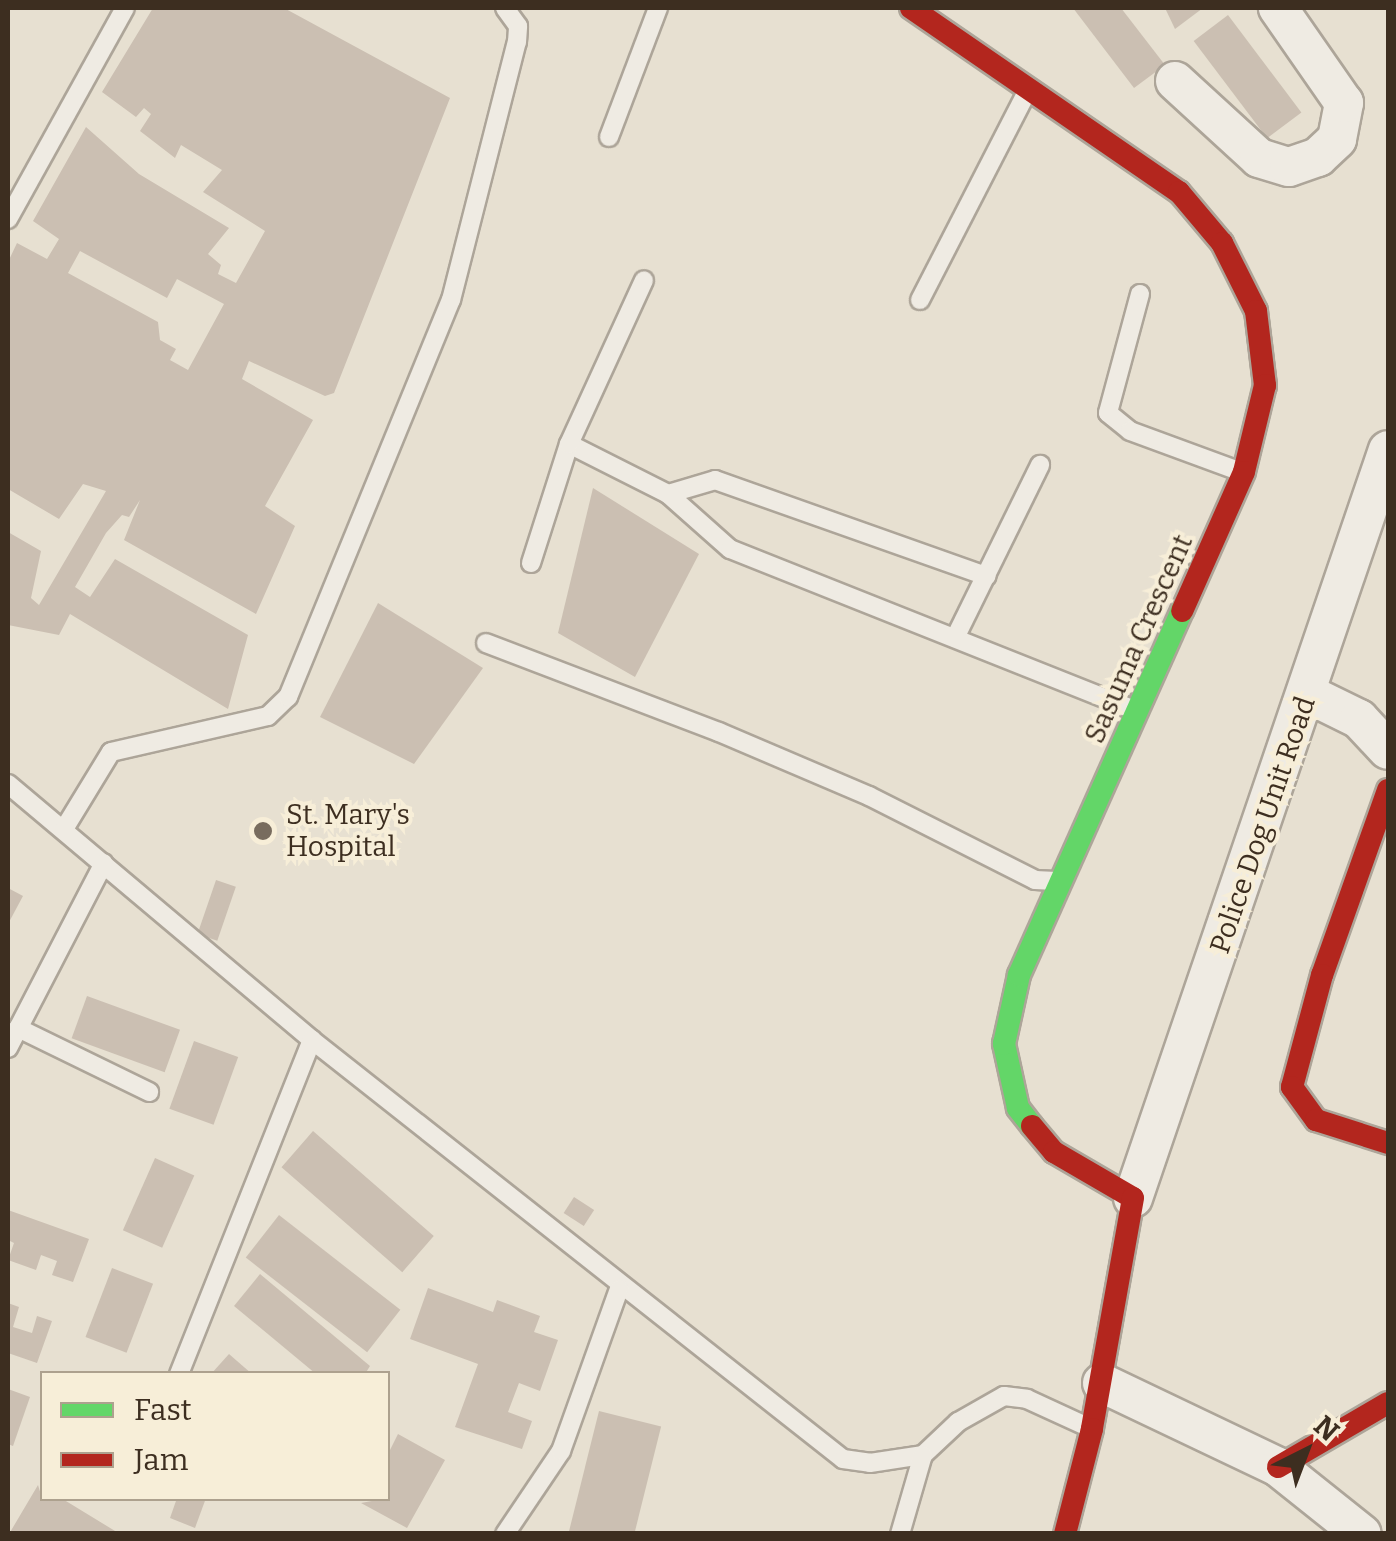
<!DOCTYPE html>
<style>
body{margin:0}
#map{position:relative;width:1396px;height:1541px;overflow:hidden;background:#e7e0d1;font-family:Bitter,serif}
div>[style]{position:absolute}
.building>*{inset:0;background:#cbbfb2;transform-origin:0 0}
.roads{filter:drop-shadow(2px 0 #ada599) drop-shadow(-2px 0 #ada599) drop-shadow(0 2px #ada599) drop-shadow(0 -2px #ada599)}
.lane>*{height:18px;margin:-9px;padding:0 9px;transform-origin:9px;border-radius:9px;background:#efebe3}
.street>*{height:38px;margin:-19px;padding:0 19px;transform-origin:19px;border-radius:19px;background:#efebe3}
.fast>*{height:22px;margin:-11px;padding:0 11px;transform-origin:11px;border-radius:11px;background:#63d668}
.jam>*{height:22px;margin:-11px;padding:0 11px;transform-origin:11px;border-radius:11px;background:#b3261e}
.dots>*{width:28px;height:28px;translate:-50% -50%;box-sizing:border-box;border:5px solid #f7eed8;border-radius:50%}
span{translate:-50% -50%;white-space:nowrap;text-align:center;line-height:1.15;-webkit-text-stroke:8px #f7eed8;paint-order:stroke}
.street-label{font-size:28px;color:#3d2e20}
.poi-label{font-size:28px;color:#3d2e20}
.left{translate:0 -50%;text-align:left}
.frame{position:absolute;inset:0;border:10px solid #3d2e20;pointer-events:none}
.legend{position:absolute;left:40px;top:1371px;width:350px;height:130px;box-sizing:border-box;background:#f7eed8;border:2px solid #ada18e;margin:0;padding:12px 18px;list-style:none;font-size:30px;color:#3d2e20}
.legend li{display:flex;align-items:center;gap:20px;height:50px}
.legend b{width:50px;border:2px solid #ada18e}
.north{position:absolute;left:1256px;top:1401px;width:100px;height:100px;-webkit-text-stroke:8px #f7eed8;paint-order:stroke;rotate:42deg;font-size:28px;font-weight:700;line-height:40px;text-align:center;color:#3d2e20}
.north::after{content:'';display:block;margin:auto;width:35px;height:45px;background:#3d2e20;clip-path:polygon(50% 0,100% 100%,50% 72%,0 100%)}
</style>
<div id="map">
<div class="building">
<i style="clip-path:polygon(evenodd,153px 8px,284px 8px,450px 98px,334px 393px,325px 396px,249px 361px,242px 379px,313px 420px,265px 506px,295px 526px,256px 614px,124px 540px,140px 500px,129px 517px,122px 515px,106px 533px,75px 587px,90px 597px,115px 559px,248px 635px,228px 709px,70px 614px,59px 635px,8px 625px,8px 532px,41px 551px,31px 598px,39px 605px,106px 491px,83px 484px,59px 519px,8px 489px,8px 262px,17px 243px,47px 259px,59px 239px,33px 221px,86px 127px,139px 174px,229px 228px,208px 254px,221px 265px,218px 274px,236px 283px,265px 231px,203px 192px,222px 170px,181px 145px,175px 158px,140px 131px,151px 114px,144px 108px,136px 117px,102px 92px,153px 8px,80px 251px,167px 298px,177px 279px,224px 304px,188px 370px,170px 360px,176px 349px,160px 340px,158px 322px,68px 273px,80px 251px)"></i>
<i style="clip-path:polygon(1073px 8px,1121px 8px,1165px 65px,1134px 88px)"></i>
<i style="clip-path:polygon(1165px 8px,1203px 8px,1175px 29px)"></i>
<i style="left:1228px;top:15px;width:122px;height:43px;rotate:53deg"></i>
<i style="clip-path:polygon(593px 488px,699px 554px,635px 677px,558px 633px)"></i>
<i style="clip-path:polygon(378px 603px,483px 668px,414px 764px,320px 717px)"></i>
<i style="left:216px;top:880px;width:21px;height:57px;rotate:19deg"></i>
<i style="clip-path:polygon(8px 888px,23px 896px,8px 924px)"></i>
<i style="left:87px;top:996px;width:99px;height:45px;rotate:20deg"></i>
<i style="left:194px;top:1041px;width:47px;height:72px;rotate:20deg"></i>
<i style="left:313px;top:1131px;width:160px;height:48px;rotate:41deg"></i>
<i style="left:155px;top:1158px;width:43px;height:79px;rotate:24deg"></i>
<i style="left:574px;top:1197px;width:24px;height:19px;rotate:33deg"></i>
<i style="clip-path:polygon(8px 1210px,89px 1239px,73px 1282px,52px 1275px,57px 1261px,41px 1255px,36px 1270px,8px 1260px,14px 1243px,8px 1240px)"></i>
<i style="left:279px;top:1215px;width:154px;height:54px;rotate:38deg"></i>
<i style="left:112px;top:1268px;width:44px;height:74px;rotate:21deg"></i>
<i style="clip-path:polygon(260px 1274px,370px 1366px,365px 1374px,316px 1374px,234px 1306px)"></i>
<i style="clip-path:polygon(428px 1288px,493px 1312px,497px 1300px,540px 1316px,534px 1332px,558px 1340px,540px 1391px,519px 1383px,508px 1412px,532px 1421px,522px 1449px,455px 1427px,478px 1364px,410px 1339px)"></i>
<i style="clip-path:polygon(8px 1303px,19px 1307px,13px 1327px,32px 1333px,37px 1316px,52px 1321px,37px 1363px,8px 1353px)"></i>
<i style="clip-path:polygon(229px 1354px,252px 1374px,211px 1374px)"></i>
<i style="clip-path:polygon(8px 1389px,30px 1397px,13px 1446px,8px 1444px)"></i>
<i style="left:599px;top:1411px;width:64px;height:127px;rotate:14deg"></i>
<i style="clip-path:polygon(398px 1434px,445px 1460px,407px 1528px,361px 1503px,388px 1498px,388px 1454px)"></i>
<i style="clip-path:polygon(38px 1485px,42px 1498px,61px 1498px,120px 1534px,9px 1534px)"></i>
<i style="clip-path:polygon(177px 1498px,206px 1498px,195px 1528px,170px 1518px)"></i>
</div>
<div class="roads">
<div class="lane">
<i style="left:609px;top:137px;width:138px;rotate:-69.2deg"></i>
<i style="left:8px;top:219px;width:241px;rotate:-61deg"></i>
<i style="left:1140px;top:294px;width:123px;rotate:105.1deg"></i>
<i style="left:1108px;top:413px;width:28px;rotate:39deg"></i>
<i style="left:1130px;top:431px;width:116px;rotate:20.2deg"></i>
<i style="left:920px;top:300px;width:232px;rotate:-62.8deg"></i>
<i style="left:569px;top:444px;width:111px;rotate:26.8deg"></i>
<i style="left:668px;top:494px;width:49px;rotate:-16.6deg"></i>
<i style="left:715px;top:480px;width:288px;rotate:19.5deg"></i>
<i style="left:668px;top:494px;width:83px;rotate:41.6deg"></i>
<i style="left:730px;top:549px;width:435px;rotate:21.7deg"></i>
<i style="left:531px;top:563px;width:125px;rotate:-72.3deg"></i>
<i style="left:569px;top:444px;width:180px;rotate:-65.4deg"></i>
<i style="left:955px;top:638px;width:193px;rotate:-63.8deg"></i>
<i style="left:486px;top:643px;width:249px;rotate:20.9deg"></i>
<i style="left:719px;top:732px;width:163px;rotate:23.1deg"></i>
<i style="left:869px;top:796px;width:186px;rotate:26.8deg"></i>
<i style="left:1035px;top:880px;width:21px;rotate:3deg"></i>
<i style="left:8px;top:784px;width:397px;rotate:40.1deg"></i>
<i style="left:312px;top:1040px;width:676px;rotate:38.28deg"></i>
<i style="left:843px;top:1459px;width:27px;rotate:8deg"></i>
<i style="left:870px;top:1463px;width:54px;rotate:-8.6deg"></i>
<i style="left:923px;top:1455px;width:48px;rotate:-43.3deg"></i>
<i style="left:958px;top:1422px;width:53px;rotate:-29.5deg"></i>
<i style="left:1004px;top:1396px;width:23px;rotate:7deg"></i>
<i style="left:1027px;top:1399px;width:65px;rotate:24.6deg"></i>
<i style="left:64px;top:829px;width:90px;rotate:-58.6deg"></i>
<i style="left:111px;top:752px;width:161px;rotate:-12.9deg"></i>
<i style="left:268px;top:716px;width:28px;rotate:-44deg"></i>
<i style="left:288px;top:697px;width:429px;rotate:-67.7deg"></i>
<i style="left:451px;top:300px;width:266px;rotate:-75.7deg"></i>
<i style="left:517px;top:42px;width:16px;rotate:-86deg"></i>
<i style="left:518px;top:26px;width:22px;rotate:-126deg"></i>
<i style="left:18px;top:1028px;width:146px;rotate:26deg"></i>
<i style="left:8px;top:1048px;width:208px;rotate:-62.6deg"></i>
<i style="left:179px;top:1374px;width:360px;rotate:-68.3deg"></i>
<i style="left:505px;top:1534px;width:100px;rotate:-56deg"></i>
<i style="left:561px;top:1451px;width:172px;rotate:-70.3deg"></i>
<i style="left:900px;top:1534px;width:82px;rotate:-73.8deg"></i>
</div>
<div class="street">
<i style="left:1175px;top:81px;width:114px;rotate:42.5deg"></i>
<i style="left:1259px;top:158px;width:31px;rotate:17deg"></i>
<i style="left:1289px;top:167px;width:31px;rotate:-19deg"></i>
<i style="left:1318px;top:157px;width:26px;rotate:-43deg"></i>
<i style="left:1337px;top:139px;width:37px;rotate:-79deg"></i>
<i style="left:1344px;top:103px;width:116px;rotate:-124.8deg"></i>
<i style="left:1308px;top:694px;width:57px;rotate:26.1deg"></i>
<i style="left:1359px;top:719px;width:42px;rotate:46.9deg"></i>
<i style="left:1133px;top:1198px;width:790px;rotate:-71.18deg"></i>
<i style="left:1102px;top:1383px;width:195px;rotate:25.5deg"></i>
<i style="left:1278px;top:1467px;width:107px;rotate:38.6deg"></i>
</div>
<div class="fast">
<i style="left:1032px;top:1126px;width:23px;rotate:-128deg"></i>
<i style="left:1018px;top:1108px;width:66px;rotate:-102.3deg"></i>
<i style="left:1004px;top:1044px;width:71px;rotate:-77.7deg"></i>
<i style="left:1019px;top:975px;width:399px;rotate:-65.9deg"></i>
</div>
<div class="jam">
<i style="left:911px;top:8px;width:325px;rotate:34.5deg"></i>
<i style="left:1179px;top:192px;width:67px;rotate:49.9deg"></i>
<i style="left:1222px;top:243px;width:76px;rotate:63.4deg"></i>
<i style="left:1256px;top:311px;width:75px;rotate:83.1deg"></i>
<i style="left:1265px;top:385px;width:89px;rotate:103.6deg"></i>
<i style="left:1244px;top:472px;width:152px;rotate:114deg"></i>
<i style="left:1388px;top:790px;width:196px;rotate:109.6deg"></i>
<i style="left:1322px;top:975px;width:116px;rotate:105deg"></i>
<i style="left:1292px;top:1087px;width:41px;rotate:54deg"></i>
<i style="left:1316px;top:1120px;width:76px;rotate:17.7deg"></i>
<i style="left:1032px;top:1126px;width:34px;rotate:50deg"></i>
<i style="left:1054px;top:1152px;width:91px;rotate:30.2deg"></i>
<i style="left:1133px;top:1198px;width:235px;rotate:100.1deg"></i>
<i style="left:1092px;top:1429px;width:108px;rotate:104.4deg"></i>
<i style="left:1278px;top:1467px;width:127px;rotate:-30.2deg"></i>
</div>
</div>
<div class="dots">
<i style="left:263px;top:831px;background:#786c5e"></i>
</div>
<div class="street-label">
<span style="left:1139px;top:639px;rotate:-66deg">Sasuma Crescent</span>
<span style="left:1263px;top:825px;rotate:-71deg">Police Dog Unit Road</span>
</div>
<div class="poi-label">
<span class="left" style="left:286px;top:831px">St. Mary's<br>Hospital</span>
</div>
<div class="frame"></div>
<ul class="legend">
<li><b style="height:12px;background:#63d668"></b>Fast</li>
<li><b style="height:12px;background:#b3261e"></b>Jam</li>
</ul>
<div class="north">N</div>
</div>
